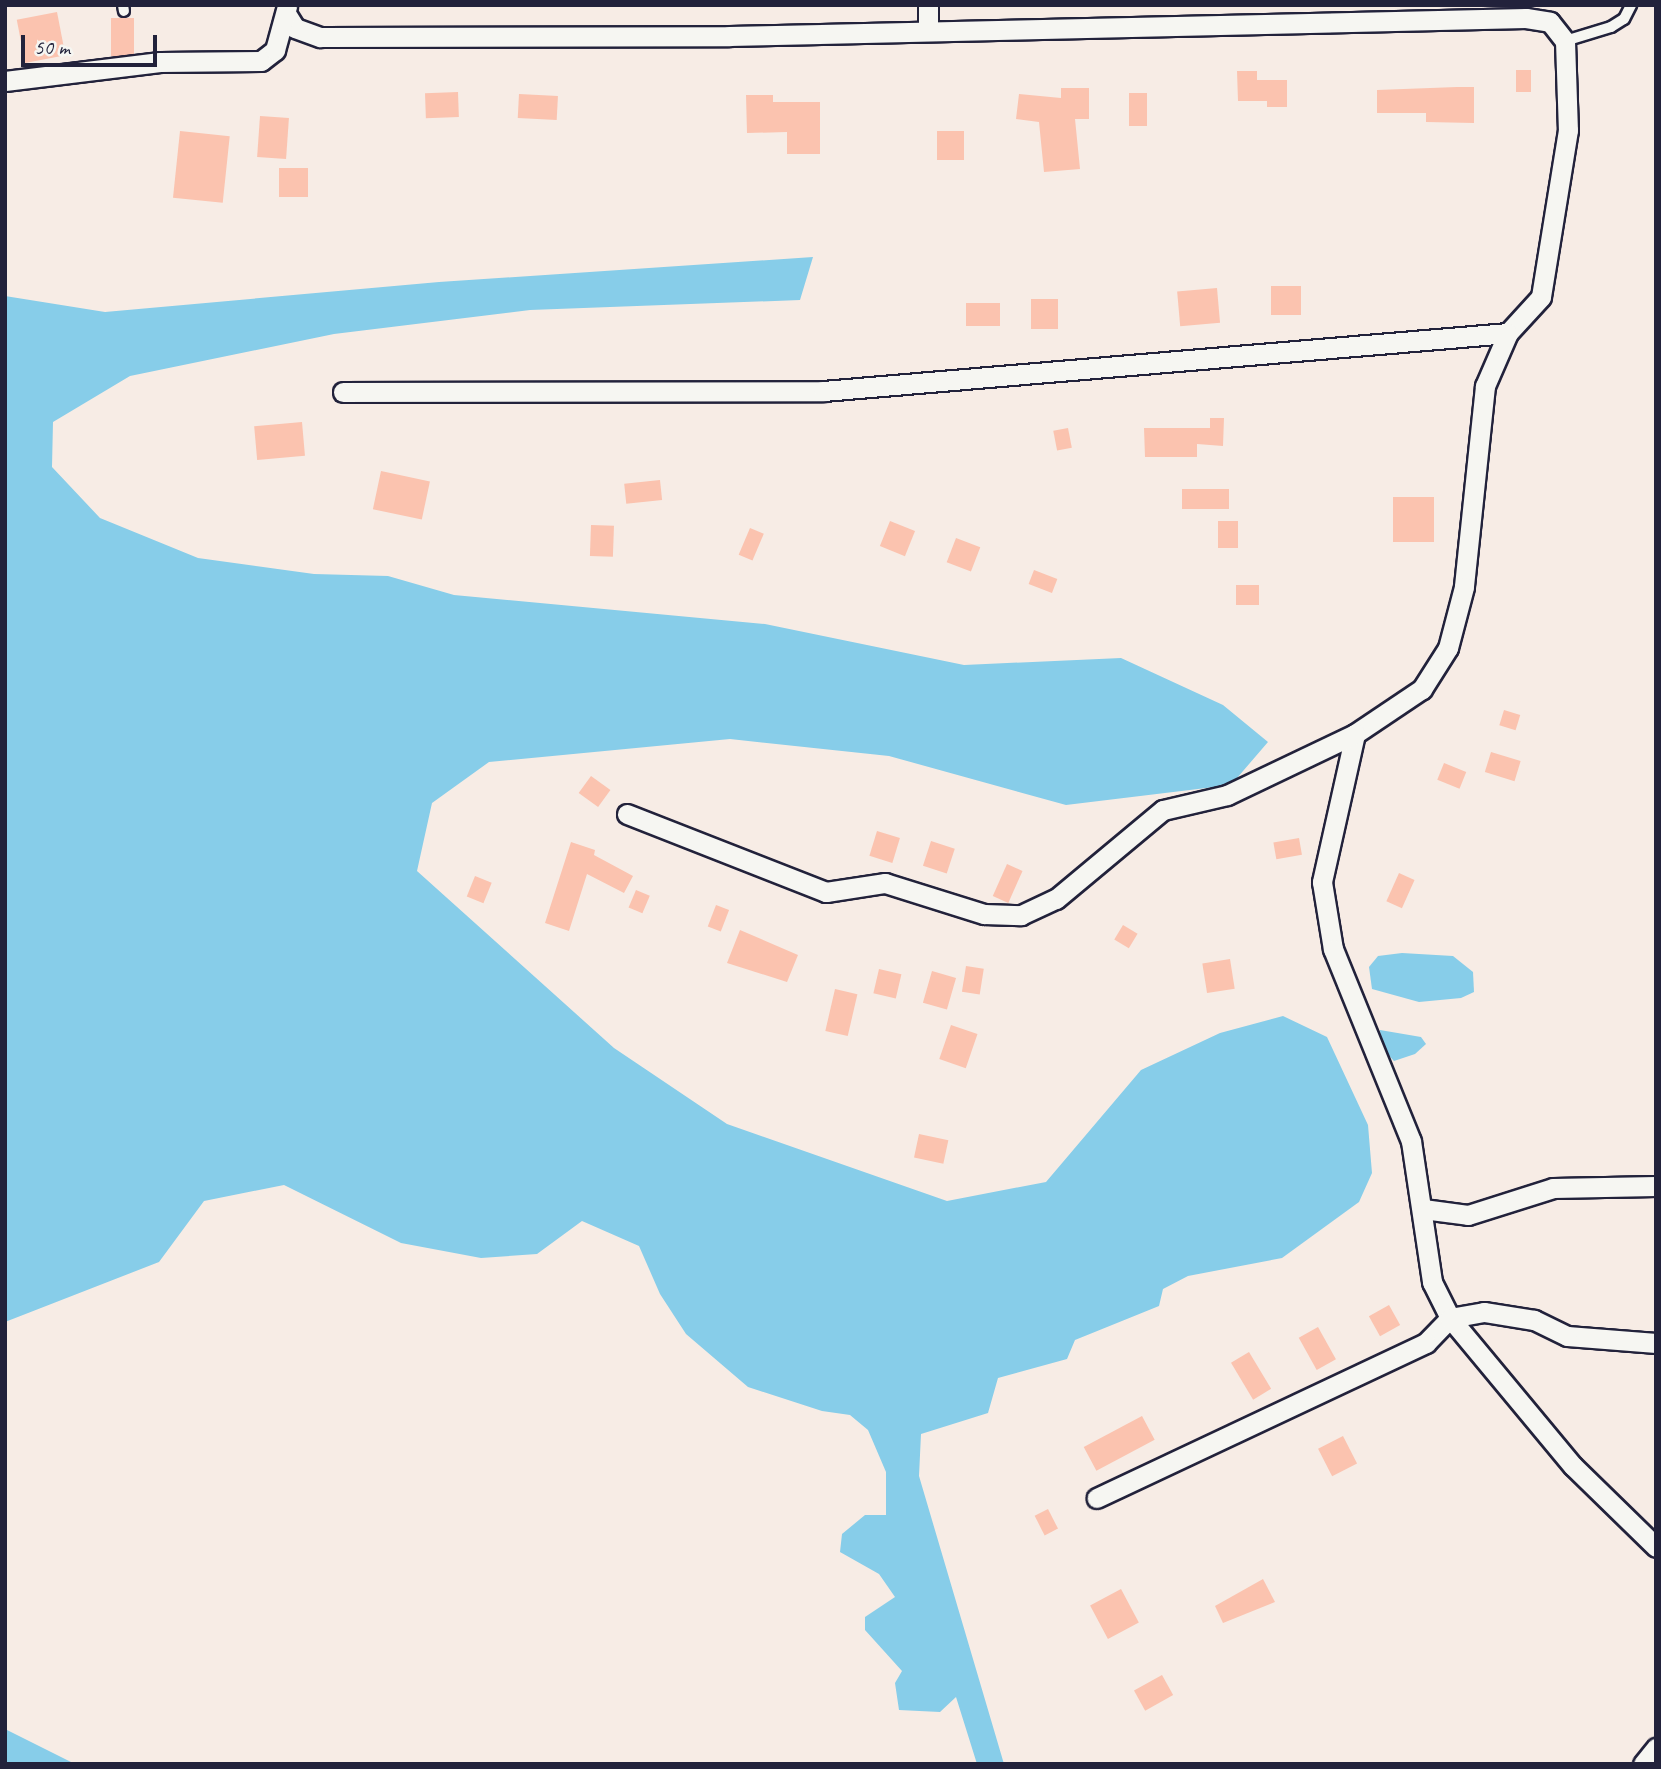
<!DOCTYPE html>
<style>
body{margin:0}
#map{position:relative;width:1661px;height:1769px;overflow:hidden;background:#f7ece5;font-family:Caveat,sans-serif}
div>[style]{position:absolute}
.water>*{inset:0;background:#87cde9}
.building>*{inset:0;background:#fbc3af;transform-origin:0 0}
.roads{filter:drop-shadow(2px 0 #22223b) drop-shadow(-2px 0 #22223b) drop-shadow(0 2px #22223b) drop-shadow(0 -2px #22223b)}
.service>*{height:10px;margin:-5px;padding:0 5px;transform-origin:5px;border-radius:5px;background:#f6f6f2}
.minor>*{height:19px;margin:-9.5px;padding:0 9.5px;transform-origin:9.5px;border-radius:9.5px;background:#f6f6f2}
span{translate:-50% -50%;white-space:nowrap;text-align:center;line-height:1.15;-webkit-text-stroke:7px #f6f6f2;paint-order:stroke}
.frame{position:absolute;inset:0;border:7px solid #22223b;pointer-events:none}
.scale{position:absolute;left:21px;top:35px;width:136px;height:32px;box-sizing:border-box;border:4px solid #22223b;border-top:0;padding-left:9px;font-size:21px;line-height:24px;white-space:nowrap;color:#22223b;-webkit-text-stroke:5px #f6f6f2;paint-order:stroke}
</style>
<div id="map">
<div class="water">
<i style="clip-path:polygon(813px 257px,800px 300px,530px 310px,334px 334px,130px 376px,53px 422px,52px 467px,100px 518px,198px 558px,314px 574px,388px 576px,454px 595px,765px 624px,964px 665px,1121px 658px,1223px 705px,1268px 742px,1231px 785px,1066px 805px,889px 756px,730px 739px,489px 762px,432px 803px,417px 871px,614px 1048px,727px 1124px,947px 1201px,1046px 1182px,1141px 1070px,1220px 1033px,1283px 1016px,1327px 1037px,1368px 1125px,1372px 1173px,1359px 1202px,1282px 1258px,1188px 1276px,1163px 1289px,1159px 1306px,1075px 1340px,1067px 1359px,998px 1378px,988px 1413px,921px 1434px,919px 1476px,1004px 1764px,977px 1764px,956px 1697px,940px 1712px,899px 1710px,895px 1683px,902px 1671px,865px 1630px,865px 1617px,895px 1597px,879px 1574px,840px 1552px,842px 1534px,865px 1515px,886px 1515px,886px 1472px,868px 1430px,850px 1415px,822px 1411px,748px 1387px,686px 1334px,660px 1294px,639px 1246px,582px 1221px,537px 1254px,481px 1258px,401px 1243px,284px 1185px,204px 1201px,159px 1262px,5px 1322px,5px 296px,105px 312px,439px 282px)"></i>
<i style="clip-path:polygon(1402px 953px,1453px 956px,1473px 972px,1474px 992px,1461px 998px,1419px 1002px,1372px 989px,1369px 967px,1378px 956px)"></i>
<i style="clip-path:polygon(1380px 1030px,1421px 1037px,1426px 1044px,1415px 1054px,1394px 1061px,1381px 1047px)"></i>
<i style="clip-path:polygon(5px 1729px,75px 1764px,5px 1764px)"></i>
</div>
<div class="building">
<i style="left:57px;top:12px;width:44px;height:41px;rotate:79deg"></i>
<i style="left:111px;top:18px;width:23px;height:38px"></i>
<i style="left:1531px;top:70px;width:22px;height:15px;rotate:90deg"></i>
<i style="clip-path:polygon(1237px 71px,1257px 71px,1257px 80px,1287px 80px,1287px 107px,1267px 107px,1267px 101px,1238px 101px)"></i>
<i style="clip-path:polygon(1457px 87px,1474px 87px,1474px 123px,1426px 122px,1426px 113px,1377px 113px,1377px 90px)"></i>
<i style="clip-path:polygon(1061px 88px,1089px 88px,1089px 119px,1075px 119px,1080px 169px,1044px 172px,1039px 122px,1016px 119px,1019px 94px,1061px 98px)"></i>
<i style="left:458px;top:92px;width:25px;height:33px;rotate:88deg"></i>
<i style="left:1129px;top:93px;width:18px;height:33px"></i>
<i style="left:519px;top:94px;width:39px;height:24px;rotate:3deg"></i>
<i style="clip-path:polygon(746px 95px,773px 95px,773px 102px,820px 102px,820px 154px,787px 154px,787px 132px,747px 133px)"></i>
<i style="left:260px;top:116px;width:29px;height:41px;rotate:4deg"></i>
<i style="left:180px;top:131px;width:50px;height:67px;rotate:6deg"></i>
<i style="left:937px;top:131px;width:27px;height:29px"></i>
<i style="left:279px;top:168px;width:29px;height:29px"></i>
<i style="left:1271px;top:286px;width:30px;height:29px"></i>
<i style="left:1217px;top:288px;width:35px;height:40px;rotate:85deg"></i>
<i style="left:1031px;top:299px;width:27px;height:30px"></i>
<i style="left:966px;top:303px;width:34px;height:23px"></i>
<i style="clip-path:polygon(1210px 418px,1224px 418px,1223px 446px,1197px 444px,1197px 457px,1145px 457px,1144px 428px,1210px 428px)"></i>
<i style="left:302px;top:422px;width:34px;height:48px;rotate:85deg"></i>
<i style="left:1068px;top:428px;width:20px;height:15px;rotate:79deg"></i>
<i style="left:381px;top:471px;width:50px;height:39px;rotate:12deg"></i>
<i style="left:660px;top:480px;width:20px;height:36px;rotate:84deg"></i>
<i style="left:1229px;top:489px;width:20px;height:47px;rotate:90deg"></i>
<i style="left:1434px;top:497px;width:45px;height:41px;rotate:90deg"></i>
<i style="left:890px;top:521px;width:27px;height:27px;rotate:22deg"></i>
<i style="left:1218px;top:521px;width:20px;height:27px"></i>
<i style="left:591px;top:525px;width:23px;height:31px;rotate:2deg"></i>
<i style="left:750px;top:528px;width:15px;height:29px;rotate:23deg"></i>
<i style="left:956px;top:538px;width:26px;height:26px;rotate:21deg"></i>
<i style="left:1034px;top:570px;width:25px;height:15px;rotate:21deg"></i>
<i style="left:1236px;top:585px;width:23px;height:20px"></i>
<i style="left:1504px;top:710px;width:17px;height:16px;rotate:17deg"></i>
<i style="left:1491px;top:752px;width:31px;height:21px;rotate:17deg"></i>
<i style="left:1444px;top:763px;width:24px;height:18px;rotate:22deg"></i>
<i style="left:591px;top:776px;width:24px;height:21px;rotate:36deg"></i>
<i style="left:877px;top:831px;width:24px;height:26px;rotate:17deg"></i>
<i style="left:1299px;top:838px;width:17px;height:26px;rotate:80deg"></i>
<i style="left:931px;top:841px;width:25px;height:26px;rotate:18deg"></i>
<i style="clip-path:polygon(571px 842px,595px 850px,594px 855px,633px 876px,624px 893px,587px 874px,569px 931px,545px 923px)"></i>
<i style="left:1007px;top:864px;width:17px;height:35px;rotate:24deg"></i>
<i style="left:1399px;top:873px;width:17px;height:31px;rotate:24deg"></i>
<i style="left:475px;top:876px;width:18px;height:22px;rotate:22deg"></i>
<i style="left:636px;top:890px;width:15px;height:19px;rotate:23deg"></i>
<i style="left:716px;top:905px;width:14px;height:23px;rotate:21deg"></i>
<i style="left:1123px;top:925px;width:17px;height:17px;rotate:31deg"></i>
<i style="clip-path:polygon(740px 930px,798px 955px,787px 982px,727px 963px)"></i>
<i style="left:1230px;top:959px;width:30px;height:28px;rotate:81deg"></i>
<i style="left:966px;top:966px;width:18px;height:26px;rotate:9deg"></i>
<i style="left:879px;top:969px;width:23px;height:25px;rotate:13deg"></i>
<i style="left:932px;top:971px;width:25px;height:33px;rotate:16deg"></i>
<i style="left:835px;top:989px;width:23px;height:43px;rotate:13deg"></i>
<i style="left:951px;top:1025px;width:28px;height:36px;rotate:19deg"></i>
<i style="left:919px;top:1134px;width:30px;height:24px;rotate:12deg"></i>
<i style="left:1389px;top:1305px;width:23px;height:23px;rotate:61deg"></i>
<i style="left:1318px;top:1327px;width:37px;height:22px;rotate:61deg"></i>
<i style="left:1249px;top:1352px;width:43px;height:21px;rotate:59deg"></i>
<i style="left:1142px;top:1416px;width:27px;height:66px;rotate:62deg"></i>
<i style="left:1343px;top:1436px;width:31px;height:28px;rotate:63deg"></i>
<i style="left:1048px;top:1509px;width:22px;height:15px;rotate:63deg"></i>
<i style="clip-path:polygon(1263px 1579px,1275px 1602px,1223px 1623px,1215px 1606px)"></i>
<i style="left:1121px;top:1589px;width:38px;height:35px;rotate:62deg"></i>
<i style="left:1162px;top:1675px;width:23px;height:32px;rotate:61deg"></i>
</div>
<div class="roads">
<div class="service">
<i style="left:123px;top:5px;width:6px;rotate:81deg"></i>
<i style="left:1565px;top:41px;width:48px;rotate:-16.9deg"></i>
<i style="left:1611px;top:27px;width:15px;rotate:-32deg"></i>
<i style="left:1624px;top:19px;width:16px;rotate:-63deg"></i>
</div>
<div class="minor">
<i style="left:928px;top:5px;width:26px;rotate:90deg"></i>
<i style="left:287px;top:15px;width:15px;rotate:58deg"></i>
<i style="left:295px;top:28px;width:27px;rotate:20deg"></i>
<i style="left:320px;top:37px;width:409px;rotate:-0.1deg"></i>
<i style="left:729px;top:36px;width:797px;rotate:-1.29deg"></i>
<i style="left:1526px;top:18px;width:24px;rotate:9deg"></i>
<i style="left:1550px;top:22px;width:24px;rotate:52deg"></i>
<i style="left:1565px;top:41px;width:89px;rotate:88.1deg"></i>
<i style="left:1568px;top:130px;width:169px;rotate:99.2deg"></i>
<i style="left:1541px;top:297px;width:49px;rotate:132.5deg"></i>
<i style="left:1508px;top:333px;width:58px;rotate:113.5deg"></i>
<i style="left:1485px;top:386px;width:202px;rotate:96deg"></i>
<i style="left:1464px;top:587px;width:63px;rotate:104.7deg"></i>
<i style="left:1448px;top:648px;width:49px;rotate:122.4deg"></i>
<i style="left:1422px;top:689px;width:81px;rotate:146.1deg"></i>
<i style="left:1355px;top:734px;width:152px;rotate:102.6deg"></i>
<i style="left:1322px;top:882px;width:68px;rotate:80.7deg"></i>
<i style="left:1333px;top:949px;width:207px;rotate:67.9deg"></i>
<i style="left:1411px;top:1141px;width:143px;rotate:81.5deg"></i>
<i style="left:1432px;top:1282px;width:40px;rotate:63.4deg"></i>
<i style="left:1450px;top:1318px;width:35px;rotate:134deg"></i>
<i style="left:1426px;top:1343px;width:364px;rotate:154.8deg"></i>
<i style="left:5px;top:81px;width:156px;rotate:-7deg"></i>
<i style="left:160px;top:62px;width:101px;rotate:-0.6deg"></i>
<i style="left:261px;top:61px;width:18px;rotate:-38deg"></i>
<i style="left:275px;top:50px;width:46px;rotate:-74.7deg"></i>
<i style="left:343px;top:392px;width:480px;rotate:-0.1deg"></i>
<i style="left:823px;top:391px;width:687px;rotate:-4.84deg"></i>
<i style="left:627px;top:814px;width:214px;rotate:21.4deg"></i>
<i style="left:826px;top:892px;width:60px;rotate:-8.7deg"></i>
<i style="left:885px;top:883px;width:104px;rotate:17.4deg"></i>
<i style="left:984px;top:914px;width:37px;rotate:2deg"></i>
<i style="left:1021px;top:915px;width:38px;rotate:-25deg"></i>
<i style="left:1056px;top:899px;width:139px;rotate:-39.8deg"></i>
<i style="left:1163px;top:810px;width:66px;rotate:-13.2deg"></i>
<i style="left:1227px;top:795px;width:142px;rotate:-25.5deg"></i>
<i style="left:1423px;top:1209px;width:45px;rotate:7.6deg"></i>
<i style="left:1468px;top:1215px;width:89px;rotate:-17.6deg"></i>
<i style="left:1553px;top:1188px;width:103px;rotate:-1.1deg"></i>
<i style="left:1656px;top:1343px;width:89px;rotate:-175.5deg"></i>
<i style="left:1567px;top:1336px;width:37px;rotate:-154deg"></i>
<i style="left:1534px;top:1320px;width:51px;rotate:-170.9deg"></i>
<i style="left:1484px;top:1312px;width:35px;rotate:170deg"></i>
<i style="left:1450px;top:1318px;width:192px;rotate:50.3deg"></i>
<i style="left:1573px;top:1466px;width:116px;rotate:44.3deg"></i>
<i style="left:1643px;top:1764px;width:21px;rotate:-51deg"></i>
</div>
</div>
<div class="frame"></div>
<div class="scale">50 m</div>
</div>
